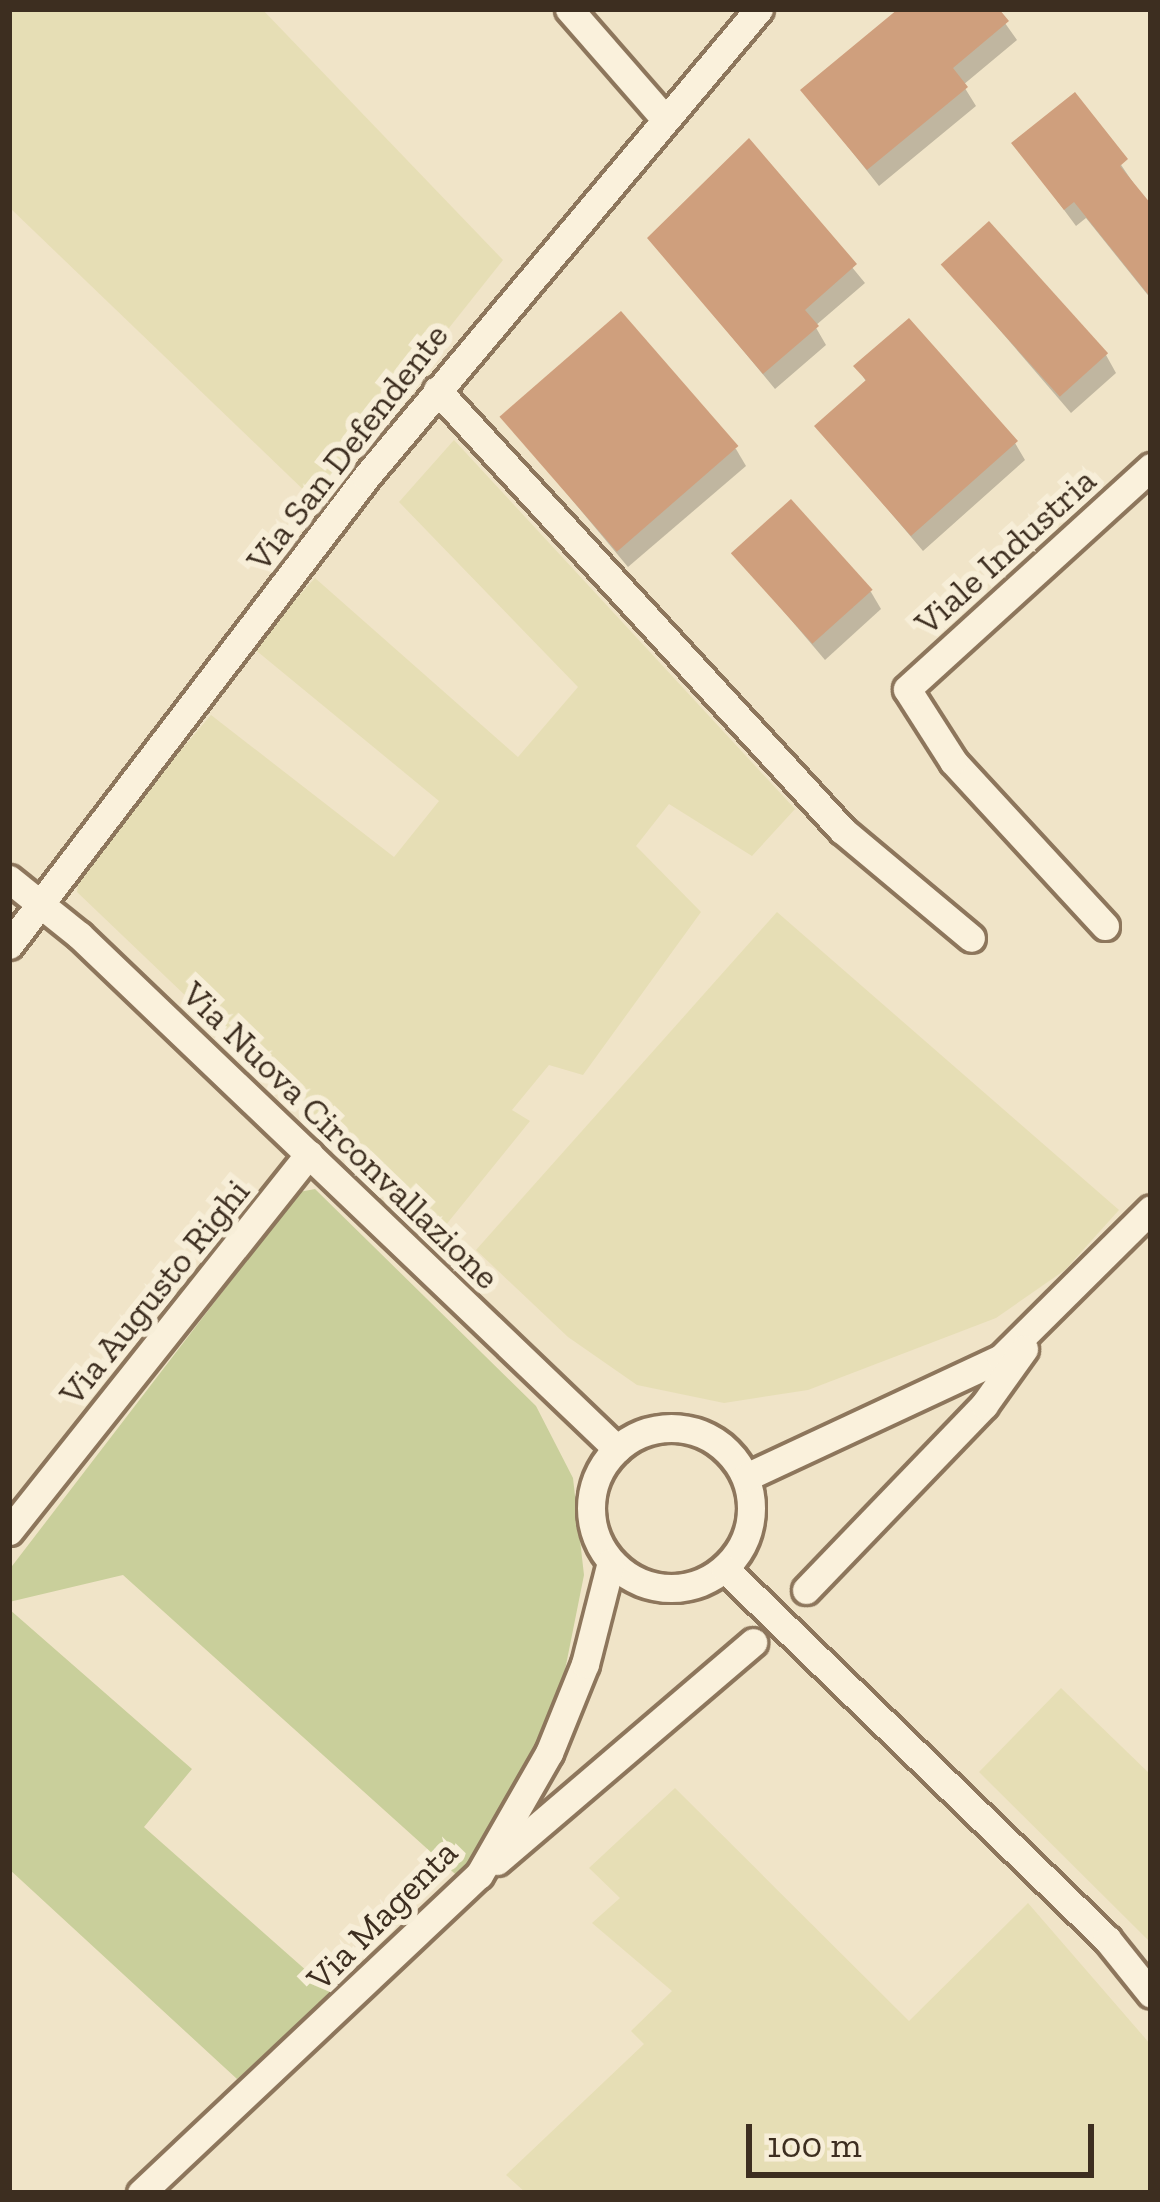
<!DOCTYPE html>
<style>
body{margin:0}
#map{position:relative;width:1160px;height:2202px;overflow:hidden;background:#f0e4c8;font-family:"Zilla Slab",serif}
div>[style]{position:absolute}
.farmland>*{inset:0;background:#e6deb5}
.green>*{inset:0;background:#c9cf9b}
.shadow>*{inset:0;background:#0003}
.building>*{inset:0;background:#cf9f7d;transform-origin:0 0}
.roads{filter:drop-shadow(3px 0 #8d765c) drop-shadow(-3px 0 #8d765c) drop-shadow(0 3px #8d765c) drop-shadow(0 -3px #8d765c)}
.minor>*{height:27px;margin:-13.5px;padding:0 13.5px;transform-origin:13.5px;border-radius:13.5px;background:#faf1dc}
.minor>.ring{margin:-13.5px;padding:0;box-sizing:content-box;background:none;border:27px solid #faf1dc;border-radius:50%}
span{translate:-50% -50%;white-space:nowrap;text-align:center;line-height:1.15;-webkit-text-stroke:12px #f7eed8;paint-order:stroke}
.street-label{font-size:36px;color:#3d2e20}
.frame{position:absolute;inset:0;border:12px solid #3d2e20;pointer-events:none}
.scale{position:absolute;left:746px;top:2124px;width:348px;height:54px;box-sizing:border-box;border:6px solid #3d2e20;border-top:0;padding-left:15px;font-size:36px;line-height:42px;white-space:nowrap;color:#3d2e20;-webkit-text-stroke:9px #f7eed8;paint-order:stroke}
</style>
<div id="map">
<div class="farmland">
<i style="clip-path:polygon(9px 9px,262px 9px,503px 260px,313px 499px,9px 207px)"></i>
<i style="clip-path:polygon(454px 440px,795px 809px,752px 856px,669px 804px,636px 846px,701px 912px,583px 1075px,549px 1065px,512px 1110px,530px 1121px,437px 1236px,77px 892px,81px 866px,211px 715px,394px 857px,439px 801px,252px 647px,315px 578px,518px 757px,578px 687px,399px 502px)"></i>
<i style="clip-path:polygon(777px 912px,1119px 1210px,1065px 1270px,996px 1318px,808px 1390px,724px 1403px,637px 1385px,568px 1337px,476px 1250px)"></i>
<i style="clip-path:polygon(1061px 1688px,1151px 1775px,1151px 1943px,979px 1772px)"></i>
<i style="clip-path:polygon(675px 1788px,909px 2021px,1028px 1903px,1151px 2045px,1151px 2193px,526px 2193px,506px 2175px,644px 2044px,631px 2031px,672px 1991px,592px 1923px,620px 1898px,589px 1868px)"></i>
</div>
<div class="green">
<i style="clip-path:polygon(315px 1189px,536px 1406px,573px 1478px,584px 1575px,560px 1695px,503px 1827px,463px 1881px,123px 1575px,9px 1602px,9px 1570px,299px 1192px)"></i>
<i style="clip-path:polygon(9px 1609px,192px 1769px,144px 1827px,334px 1995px,237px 2079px,9px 1869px)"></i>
</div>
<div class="shadow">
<i style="clip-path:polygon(903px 9px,995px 9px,1017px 40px,963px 85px,976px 106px,879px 186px,804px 91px)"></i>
<i style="clip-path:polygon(1075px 97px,1151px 209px,1151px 299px,1086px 218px,1076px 226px,1015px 144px)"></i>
<i style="clip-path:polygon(749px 142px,865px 283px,815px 326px,826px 345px,775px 389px,651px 239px)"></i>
<i style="clip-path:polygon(944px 265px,1106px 355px,1116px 373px,1071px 413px)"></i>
<i style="clip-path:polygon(857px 367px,1015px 443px,1025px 460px,923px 551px,818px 427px,867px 383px)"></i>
<i style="clip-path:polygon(503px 417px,736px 449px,746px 466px,628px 567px)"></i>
<i style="clip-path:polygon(735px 554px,871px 592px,881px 609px,825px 660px)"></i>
</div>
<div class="building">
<i style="clip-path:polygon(898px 9px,999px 9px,1009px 21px,953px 68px,968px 87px,867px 170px,800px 90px)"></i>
<i style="clip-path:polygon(1075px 92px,1128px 159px,1120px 166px,1151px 204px,1151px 298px,1074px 202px,1064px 210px,1011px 143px)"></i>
<i style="clip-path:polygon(749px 138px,857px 264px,805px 310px,819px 326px,763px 374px,647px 238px)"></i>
<i style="left:989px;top:221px;width:178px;height:65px;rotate:48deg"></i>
<i style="left:621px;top:311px;width:179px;height:161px;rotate:49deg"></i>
<i style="clip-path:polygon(909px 318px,1018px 441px,911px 536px,814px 426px,866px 380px,853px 366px)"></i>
<i style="left:791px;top:499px;width:122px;height:81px;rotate:48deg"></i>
</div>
<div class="roads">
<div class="minor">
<i style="left:569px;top:9px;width:145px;rotate:48.9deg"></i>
<i style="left:437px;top:390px;width:598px;rotate:47.37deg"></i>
<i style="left:842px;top:830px;width:168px;rotate:39.9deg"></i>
<i style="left:9px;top:879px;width:90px;rotate:38.7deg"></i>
<i style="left:79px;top:935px;width:744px;rotate:43.69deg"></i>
<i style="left:1105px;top:926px;width:224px;rotate:-132.7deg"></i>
<i style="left:953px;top:761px;width:85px;rotate:-122.6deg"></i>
<i style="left:907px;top:689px;width:330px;rotate:-42.3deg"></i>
<i style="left:9px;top:945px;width:589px;rotate:-52.66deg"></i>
<i style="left:366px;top:477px;width:611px;rotate:-49.98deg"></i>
<i class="ring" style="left:591px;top:1428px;width:133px;height:133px"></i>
<i style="left:746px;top:1477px;width:281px;rotate:-25deg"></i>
<i style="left:1001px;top:1358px;width:211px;rotate:-44.8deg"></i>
<i style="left:9px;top:1531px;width:482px;rotate:-51.5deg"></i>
<i style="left:725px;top:1569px;width:532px;rotate:44.09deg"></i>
<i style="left:1107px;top:1939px;width:70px;rotate:51.3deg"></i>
<i style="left:806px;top:1590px;width:257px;rotate:-46.1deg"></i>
<i style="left:984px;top:1405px;width:69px;rotate:-54.5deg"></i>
<i style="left:497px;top:1861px;width:337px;rotate:-40.5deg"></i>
<i style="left:141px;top:2193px;width:464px;rotate:-43.3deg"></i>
<i style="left:479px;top:1875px;width:141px;rotate:-60.2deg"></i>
<i style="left:549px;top:1753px;width:96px;rotate:-68deg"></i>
<i style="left:585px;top:1664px;width:105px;rotate:-75.7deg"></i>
</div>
</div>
<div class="street-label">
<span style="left:347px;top:447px;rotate:-52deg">Via San Defendente</span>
<span style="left:1005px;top:551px;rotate:-42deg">Viale Industria</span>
<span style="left:341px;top:1135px;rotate:44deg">Via Nuova Circonvallazione</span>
<span style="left:154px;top:1292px;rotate:-51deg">Via Augusto Righi</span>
<span style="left:382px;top:1915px;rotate:-45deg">Via Magenta</span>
</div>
<div class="frame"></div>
<div class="scale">100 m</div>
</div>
